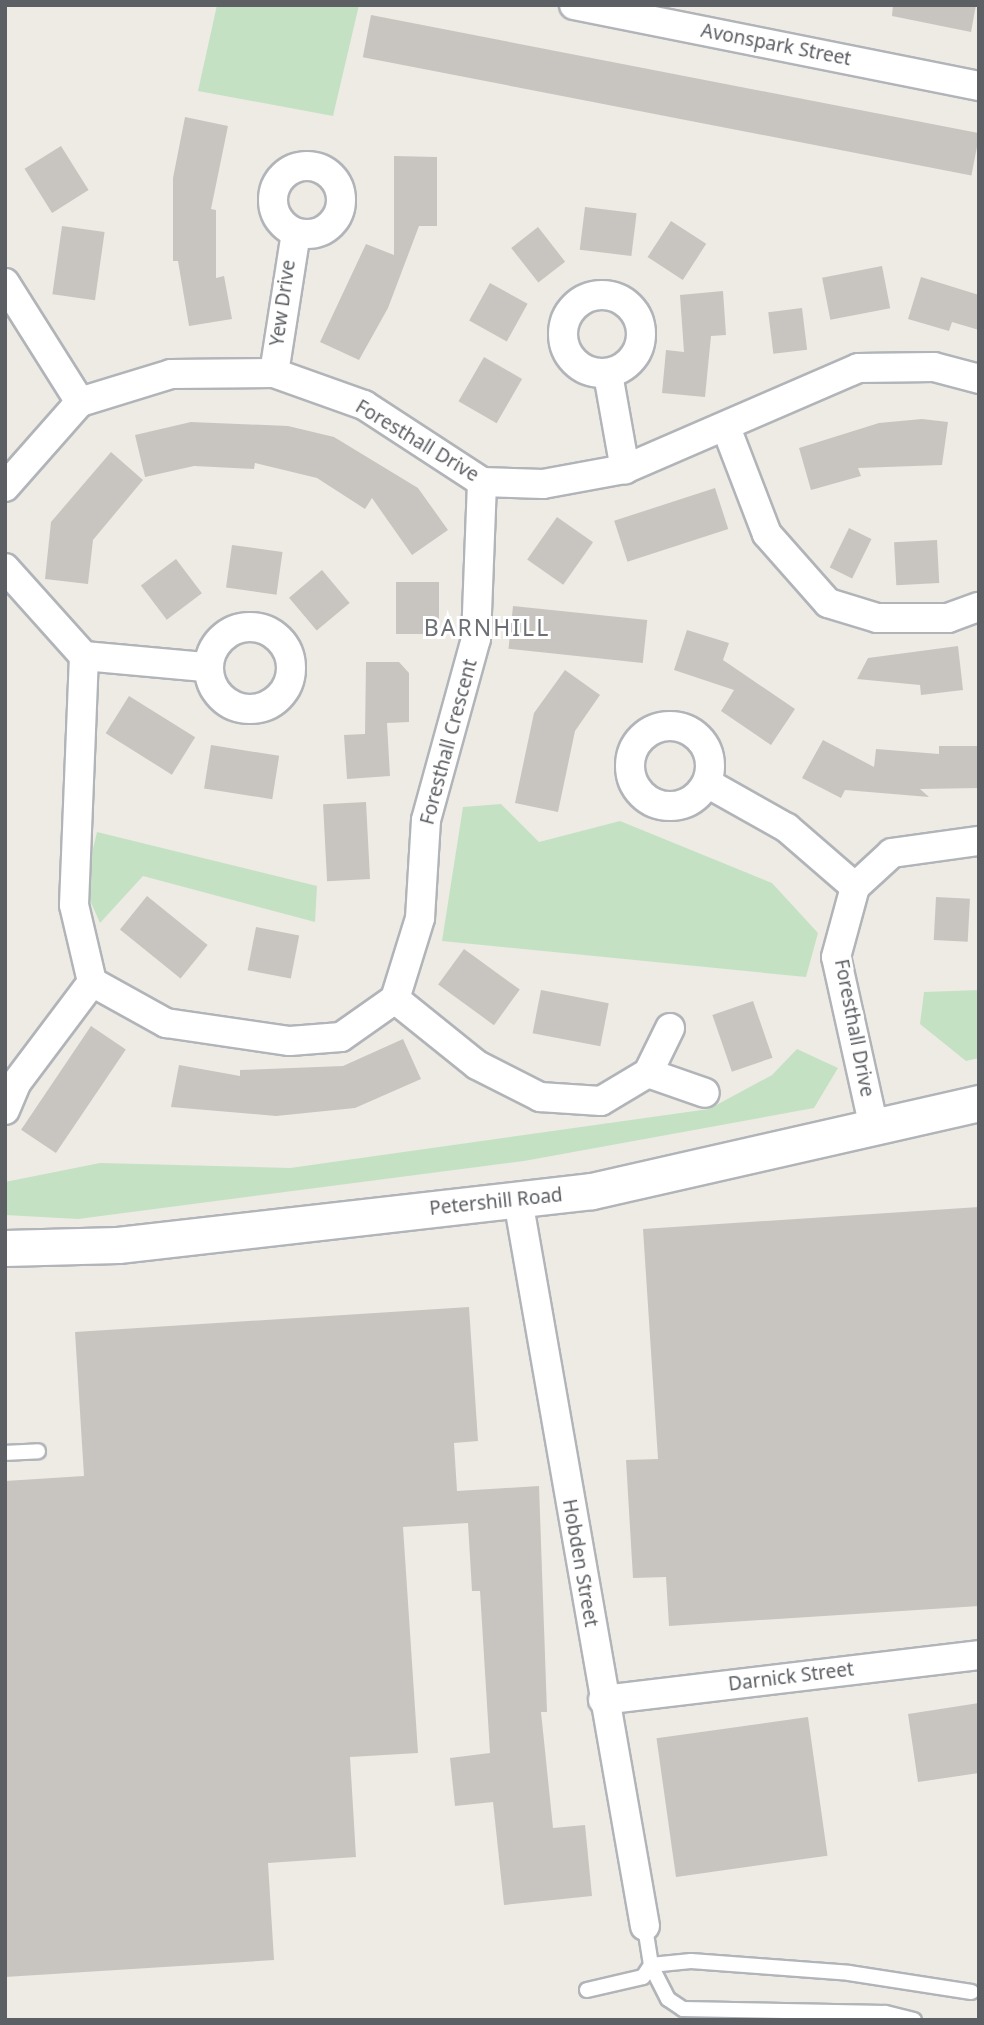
<!DOCTYPE html>
<style>
body{margin:0}
#map{position:relative;width:984px;height:2025px;overflow:hidden;background:#edebe4;font-family:"Noto Sans",sans-serif}
div>[style]{position:absolute}
.green>*{inset:0;background:#c4e2c3}
.building>*{inset:0;background:#c8c5c1;transform-origin:0 0}
.roads{filter:drop-shadow(2px 0 #b1b4b8) drop-shadow(-2px 0 #b1b4b8) drop-shadow(0 2px #b1b4b8) drop-shadow(0 -2px #b1b4b8)}
.service>*{height:14px;margin:-7px;padding:0 7px;transform-origin:7px;border-radius:7px;background:#fff}
.minor>*{height:28px;margin:-14px;padding:0 14px;transform-origin:14px;border-radius:14px;background:#fff}
.minor>.ring{margin:-14px;padding:0;box-sizing:content-box;background:none;border:28px solid #fff;border-radius:50%}
.tertiary>*{height:35px;margin:-17.5px;padding:0 17.5px;transform-origin:17.5px;border-radius:17.5px;background:#fff}
span{translate:-50% -50%;white-space:nowrap;text-align:center;line-height:1.15;-webkit-text-stroke:6px #fff;paint-order:stroke}
.street-label{font-size:19px;color:#5c5f63}
.quarter-label{font-size:23px;color:#6d7175;letter-spacing:2px}
.frame{position:absolute;inset:0;border:7px solid #5c5f63;pointer-events:none}
</style>
<div id="map">
<div class="green">
<i style="clip-path:polygon(217px 5px,359px 5px,333px 116px,198px 91px)"></i>
<i style="clip-path:polygon(501px 804px,539px 842px,620px 821px,772px 883px,818px 933px,806px 977px,442px 941px,463px 807px)"></i>
<i style="clip-path:polygon(97px 832px,317px 886px,315px 922px,143px 876px,100px 923px,84px 887px)"></i>
<i style="clip-path:polygon(979px 990px,979px 1058px,966px 1061px,920px 1024px,924px 992px)"></i>
<i style="clip-path:polygon(797px 1049px,838px 1068px,814px 1108px,524px 1161px,78px 1219px,5px 1215px,5px 1182px,100px 1163px,290px 1168px,709px 1109px,772px 1075px)"></i>
</div>
<div class="building">
<i style="clip-path:polygon(893px 5px,976px 5px,971px 32px,892px 16px)"></i>
<i style="left:371px;top:15px;width:620px;height:43px;rotate:11deg"></i>
<i style="clip-path:polygon(185px 117px,228px 126px,211px 209px,216px 210px,216px 278px,224px 276px,232px 319px,189px 326px,178px 261px,173px 261px,173px 178px)"></i>
<i style="left:61px;top:146px;width:52px;height:43px;rotate:58deg"></i>
<i style="clip-path:polygon(394px 156px,437px 157px,437px 226px,419px 226px,388px 308px,359px 360px,320px 342px,366px 244px,394px 255px)"></i>
<i style="left:585px;top:207px;width:52px;height:43px;rotate:7deg"></i>
<i style="left:671px;top:221px;width:42px;height:43px;rotate:33deg"></i>
<i style="left:62px;top:226px;width:43px;height:69px;rotate:8deg"></i>
<i style="left:538px;top:227px;width:44px;height:34px;rotate:52deg"></i>
<i style="left:882px;top:266px;width:43px;height:61px;rotate:79deg"></i>
<i style="clip-path:polygon(921px 277px,979px 295px,979px 330px,952px 322px,949px 331px,908px 319px)"></i>
<i style="left:490px;top:283px;width:43px;height:43px;rotate:29deg"></i>
<i style="clip-path:polygon(723px 291px,726px 335px,711px 336px,705px 397px,662px 393px,666px 350px,684px 352px,680px 295px)"></i>
<i style="left:802px;top:308px;width:42px;height:34px;rotate:83deg"></i>
<i style="left:484px;top:357px;width:44px;height:51px;rotate:30deg"></i>
<i style="clip-path:polygon(922px 419px,948px 422px,942px 465px,858px 468px,861px 476px,811px 490px,799px 448px,879px 423px)"></i>
<i style="clip-path:polygon(191px 422px,288px 426px,334px 437px,418px 488px,448px 530px,412px 555px,372px 498px,365px 509px,317px 478px,255px 463px,254px 469px,194px 466px,145px 477px,135px 435px)"></i>
<i style="clip-path:polygon(111px 452px,143px 480px,93px 540px,88px 584px,45px 579px,51px 522px)"></i>
<i style="left:715px;top:488px;width:43px;height:106px;rotate:72deg"></i>
<i style="left:557px;top:517px;width:44px;height:52px;rotate:35deg"></i>
<i style="left:849px;top:528px;width:25px;height:44px;rotate:26deg"></i>
<i style="left:937px;top:540px;width:43px;height:43px;rotate:87deg"></i>
<i style="left:232px;top:545px;width:51px;height:43px;rotate:8deg"></i>
<i style="left:176px;top:559px;width:43px;height:44px;rotate:53deg"></i>
<i style="left:322px;top:570px;width:43px;height:43px;rotate:50deg"></i>
<i style="left:396px;top:582px;width:43px;height:52px"></i>
<i style="left:513px;top:606px;width:135px;height:43px;rotate:6deg"></i>
<i style="clip-path:polygon(687px 630px,729px 643px,723px 660px,795px 709px,771px 745px,721px 711px,734px 690px,674px 670px)"></i>
<i style="clip-path:polygon(958px 646px,963px 690px,921px 695px,920px 685px,857px 679px,868px 658px)"></i>
<i style="clip-path:polygon(366px 662px,399px 662px,409px 673px,409px 722px,387px 723px,390px 776px,347px 779px,344px 735px,365px 734px)"></i>
<i style="clip-path:polygon(565px 670px,600px 695px,575px 731px,558px 812px,515px 803px,534px 713px)"></i>
<i style="left:129px;top:696px;width:78px;height:44px;rotate:32deg"></i>
<i style="clip-path:polygon(823px 740px,874px 767px,876px 749px,939px 754px,939px 746px,979px 746px,979px 788px,920px 789px,929px 797px,845px 790px,841px 798px,802px 778px)"></i>
<i style="left:211px;top:745px;width:69px;height:44px;rotate:9deg"></i>
<i style="left:366px;top:802px;width:77px;height:43px;rotate:87deg"></i>
<i style="left:147px;top:896px;width:78px;height:43px;rotate:39deg"></i>
<i style="left:936px;top:897px;width:34px;height:43px;rotate:3deg"></i>
<i style="left:256px;top:927px;width:44px;height:44px;rotate:11deg"></i>
<i style="left:464px;top:949px;width:69px;height:44px;rotate:36deg"></i>
<i style="left:541px;top:990px;width:69px;height:44px;rotate:11deg"></i>
<i style="left:753px;top:1001px;width:60px;height:43px;rotate:71deg"></i>
<i style="left:91px;top:1026px;width:42px;height:125px;rotate:34deg"></i>
<i style="clip-path:polygon(403px 1039px,421px 1079px,355px 1108px,276px 1116px,171px 1107px,179px 1065px,240px 1076px,240px 1070px,343px 1066px)"></i>
<i style="clip-path:polygon(979px 1207px,979px 1606px,669px 1626px,666px 1577px,633px 1578px,626px 1460px,658px 1459px,643px 1229px)"></i>
<i style="clip-path:polygon(469px 1307px,478px 1441px,454px 1443px,457px 1491px,539px 1486px,547px 1712px,541px 1712px,553px 1828px,585px 1825px,592px 1896px,504px 1905px,493px 1802px,455px 1806px,450px 1758px,490px 1753px,480px 1591px,472px 1591px,468px 1523px,403px 1527px,418px 1753px,350px 1757px,356px 1857px,268px 1863px,274px 1960px,5px 1977px,5px 1481px,84px 1476px,75px 1332px)"></i>
<i style="clip-path:polygon(979px 1703px,979px 1773px,918px 1782px,908px 1714px)"></i>
<i style="left:808px;top:1717px;width:140px;height:153px;rotate:82deg"></i>
</div>
<div class="roads">
<div class="service">
<i style="left:5px;top:1453px;width:33px;rotate:-3deg"></i>
<i style="left:587px;top:1990px;width:57px;rotate:-13.1deg"></i>
<i style="left:643px;top:1977px;width:14px;rotate:-56deg"></i>
<i style="left:651px;top:1965px;width:39px;rotate:-99deg"></i>
<i style="left:914px;top:2020px;width:30px;rotate:-166deg"></i>
<i style="left:885px;top:2013px;width:202px;rotate:-178.9deg"></i>
<i style="left:683px;top:2009px;width:18px;rotate:-146deg"></i>
<i style="left:668px;top:1999px;width:38px;rotate:-117deg"></i>
<i style="left:651px;top:1965px;width:40px;rotate:-5.7deg"></i>
<i style="left:691px;top:1961px;width:158px;rotate:4.3deg"></i>
<i style="left:849px;top:1973px;width:124px;rotate:8.8deg"></i>
</div>
<div class="minor">
<i style="left:574px;top:5px;width:413px;rotate:11.3deg"></i>
<i class="ring" style="left:273px;top:166px;width:40px;height:40px"></i>
<i style="left:5px;top:283px;width:141px;rotate:57.8deg"></i>
<i class="ring" style="left:563px;top:295px;width:50px;height:50px"></i>
<i style="left:274px;top:373px;width:142px;rotate:-81.1deg"></i>
<i style="left:608px;top:374px;width:97px;rotate:79.9deg"></i>
<i style="left:727px;top:430px;width:111px;rotate:69deg"></i>
<i style="left:767px;top:534px;width:92px;rotate:48.5deg"></i>
<i style="left:828px;top:603px;width:51px;rotate:17deg"></i>
<i style="left:877px;top:618px;width:71px"></i>
<i style="left:948px;top:618px;width:33px;rotate:-20deg"></i>
<i style="left:5px;top:487px;width:113px;rotate:-48.6deg"></i>
<i style="left:80px;top:402px;width:95px;rotate:-17.1deg"></i>
<i style="left:171px;top:374px;width:103px;rotate:-0.6deg"></i>
<i style="left:274px;top:373px;width:96px;rotate:19.6deg"></i>
<i style="left:364px;top:405px;width:141px;rotate:33.1deg"></i>
<i style="left:482px;top:482px;width:61px;rotate:1.9deg"></i>
<i style="left:543px;top:484px;width:83px;rotate:-10.4deg"></i>
<i style="left:625px;top:469px;width:254px;rotate:-23.4deg"></i>
<i style="left:858px;top:368px;width:76px;rotate:-0.8deg"></i>
<i style="left:934px;top:367px;width:47px;rotate:14.9deg"></i>
<i style="left:5px;top:568px;width:118px;rotate:48.1deg"></i>
<i style="left:84px;top:656px;width:249px;rotate:92.3deg"></i>
<i style="left:74px;top:905px;width:79px;rotate:76.8deg"></i>
<i style="left:92px;top:982px;width:85px;rotate:29deg"></i>
<i style="left:166px;top:1023px;width:125px;rotate:8.3deg"></i>
<i style="left:290px;top:1041px;width:51px;rotate:-4.5deg"></i>
<i style="left:341px;top:1037px;width:66px;rotate:-35.1deg"></i>
<i style="left:395px;top:999px;width:85px;rotate:-72.8deg"></i>
<i style="left:420px;top:918px;width:98px;rotate:-86.5deg"></i>
<i style="left:426px;top:820px;width:188px;rotate:-74.6deg"></i>
<i style="left:476px;top:639px;width:157px;rotate:-87.8deg"></i>
<i class="ring" style="left:209px;top:627px;width:54px;height:54px"></i>
<i style="left:84px;top:656px;width:121px;rotate:5.2deg"></i>
<i class="ring" style="left:630px;top:726px;width:52px;height:52px"></i>
<i style="left:707px;top:783px;width:92px;rotate:29.4deg"></i>
<i style="left:787px;top:828px;width:90px;rotate:40.9deg"></i>
<i style="left:395px;top:999px;width:105px;rotate:38.8deg"></i>
<i style="left:477px;top:1065px;width:71px;rotate:26.9deg"></i>
<i style="left:540px;top:1097px;width:61px;rotate:3.8deg"></i>
<i style="left:601px;top:1101px;width:55px;rotate:-30.8deg"></i>
<i style="left:648px;top:1073px;width:50px;rotate:-63.9deg"></i>
<i style="left:648px;top:1073px;width:60px;rotate:19.3deg"></i>
<i style="left:5px;top:1110px;width:30px;rotate:-67deg"></i>
<i style="left:17px;top:1082px;width:125px;rotate:-53.1deg"></i>
<i style="left:874px;top:1128px;width:175px;rotate:-102.5deg"></i>
<i style="left:836px;top:957px;width:73px;rotate:-74.8deg"></i>
<i style="left:855px;top:887px;width:50px;rotate:-42.6deg"></i>
<i style="left:892px;top:853px;width:88px;rotate:-7.9deg"></i>
<i style="left:518px;top:1200px;width:737px;rotate:80.08deg"></i>
<i style="left:603px;top:1700px;width:379px;rotate:-6.8deg"></i>
</div>
<div class="tertiary">
<i style="left:5px;top:1248px;width:113px;rotate:-1.5deg"></i>
<i style="left:118px;top:1245px;width:477px;rotate:-6.5deg"></i>
<i style="left:592px;top:1191px;width:397px;rotate:-12.8deg"></i>
</div>
</div>
<div class="street-label">
<span style="left:776px;top:45px;rotate:11deg">Avonspark Street</span>
<span style="left:283px;top:303px;rotate:-82deg">Yew Drive</span>
<span style="left:417px;top:441px;rotate:31deg">Foresthall Drive</span>
<span style="left:449px;top:742px;rotate:-75deg">Foresthall Crescent</span>
<span style="left:854px;top:1028px;rotate:79deg">Foresthall Drive</span>
<span style="left:496px;top:1202px;rotate:-6deg">Petershill Road</span>
<span style="left:580px;top:1563px;rotate:80deg">Hobden Street</span>
<span style="left:791px;top:1677px;rotate:-7deg">Darnick Street</span>
</div>
<div class="quarter-label">
<span style="left:487px;top:627px">BARNHILL</span>
</div>
<div class="frame"></div>
</div>
